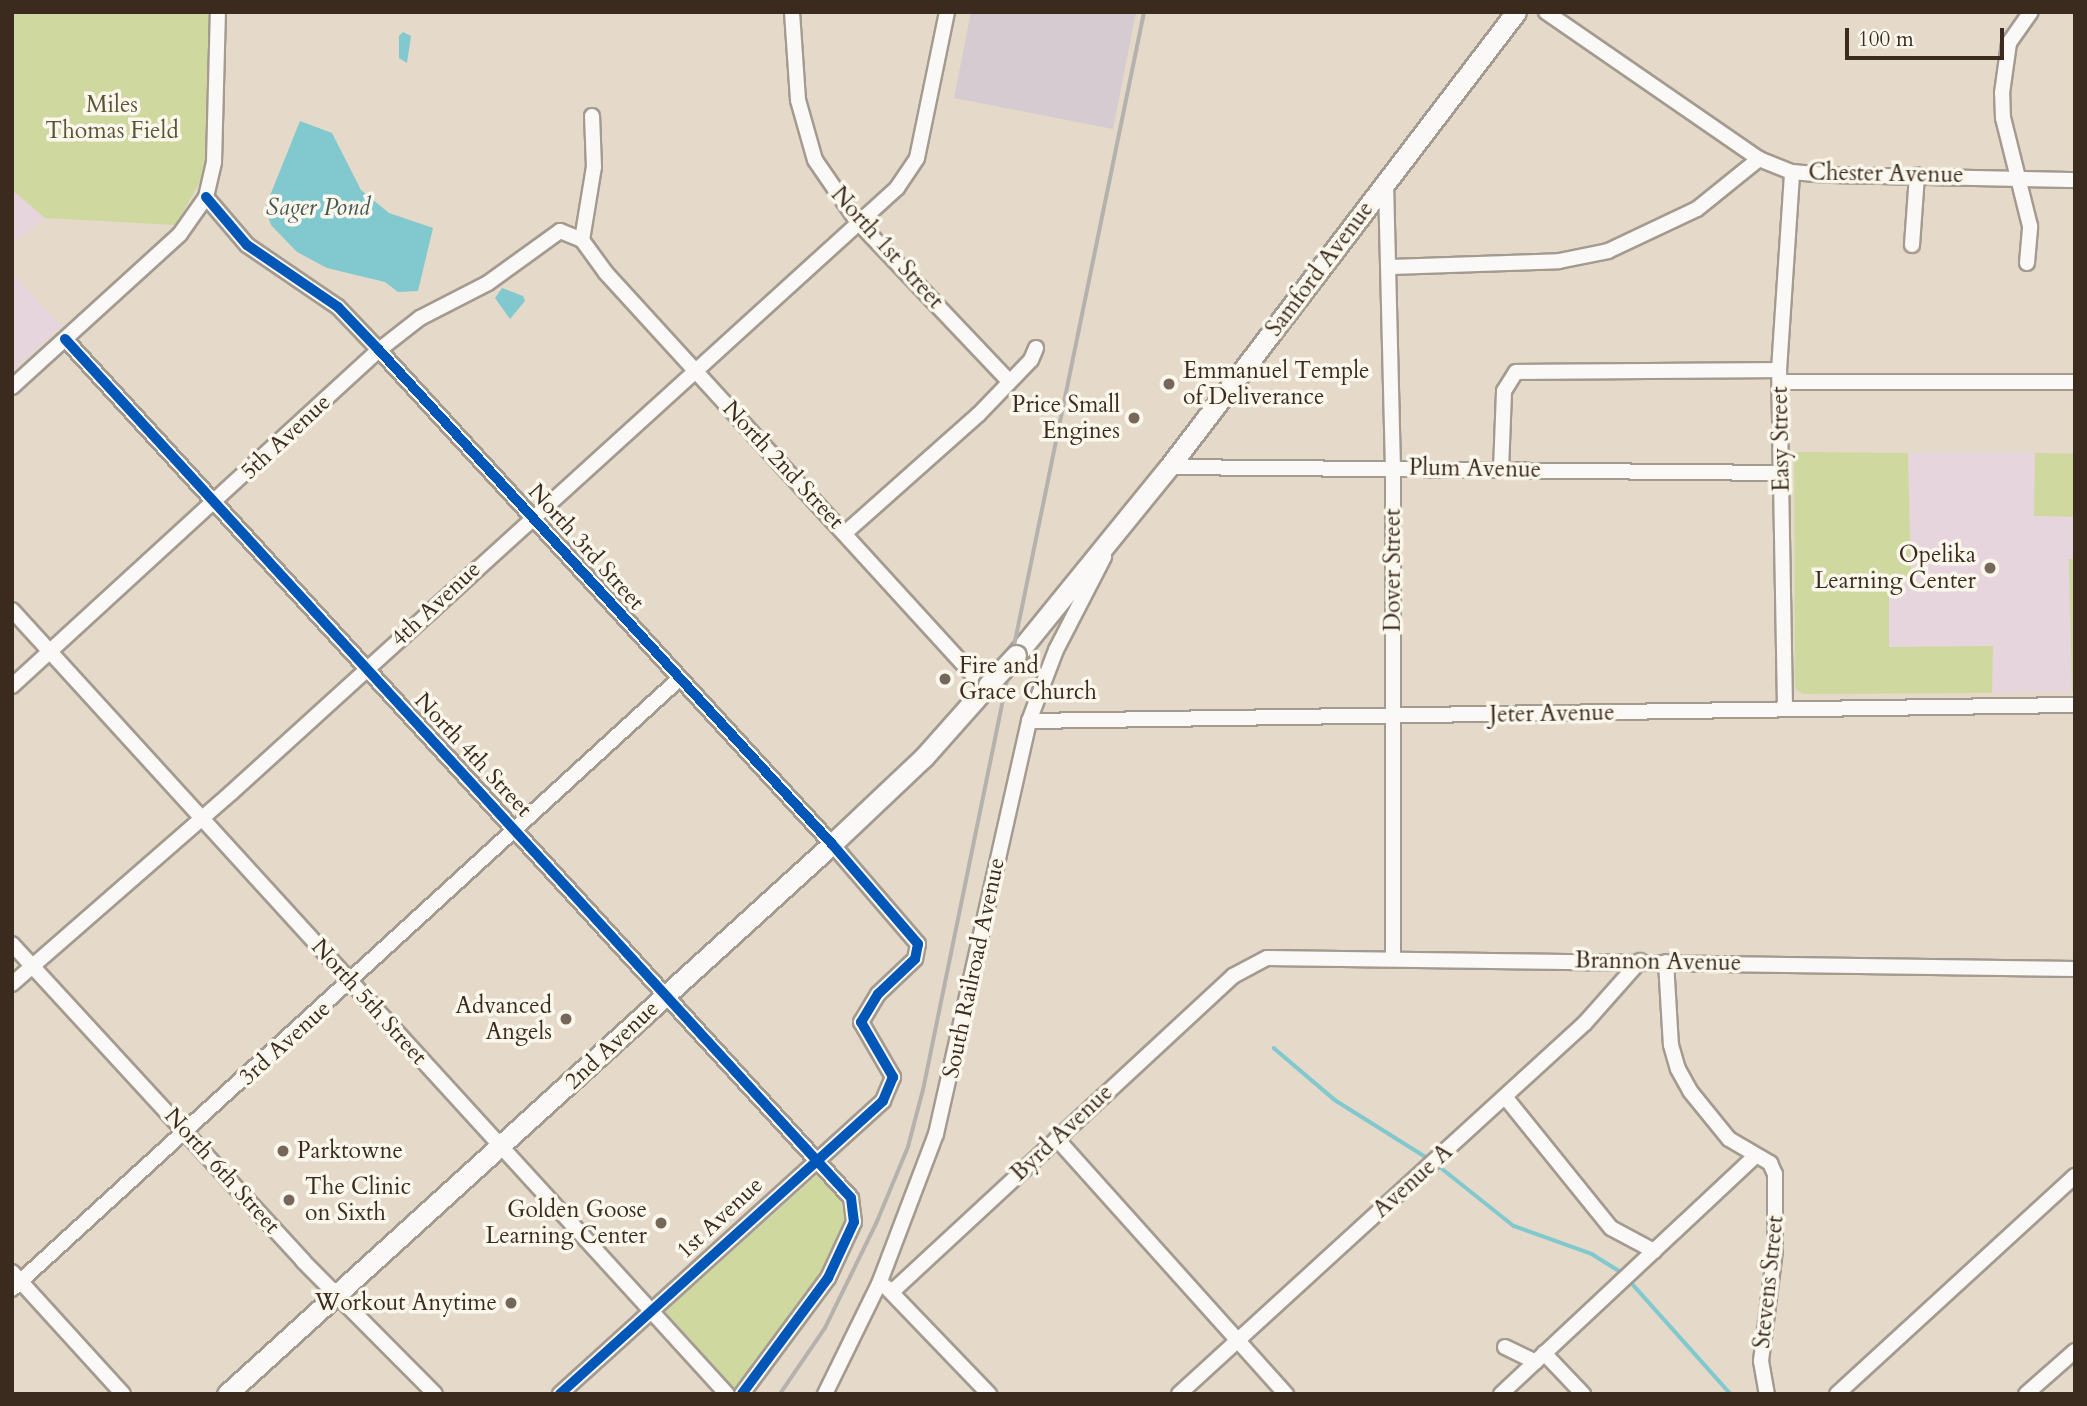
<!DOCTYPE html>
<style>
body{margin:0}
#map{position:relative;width:2087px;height:1406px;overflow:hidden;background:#e5d9c9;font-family:Cardo,serif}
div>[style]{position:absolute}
.built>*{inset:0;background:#e7d5dd}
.industrial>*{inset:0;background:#d6cbd1}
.green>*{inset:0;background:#ced89f;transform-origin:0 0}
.water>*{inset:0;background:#81c9ce}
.stream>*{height:3.5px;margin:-1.75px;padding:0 1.75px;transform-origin:1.75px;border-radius:1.75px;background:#81c9ce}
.roads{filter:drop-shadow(2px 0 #a49b90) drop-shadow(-2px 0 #a49b90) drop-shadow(0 2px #a49b90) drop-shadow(0 -2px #a49b90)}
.minor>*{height:14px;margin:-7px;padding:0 7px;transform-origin:7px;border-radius:7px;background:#fbf9f7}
.major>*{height:19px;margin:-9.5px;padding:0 9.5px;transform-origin:9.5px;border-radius:9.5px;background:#fbf9f7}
.rail>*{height:3.5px;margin:-1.75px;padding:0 1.75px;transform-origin:1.75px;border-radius:1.75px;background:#b5b2ae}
.bridges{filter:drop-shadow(2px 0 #a49b90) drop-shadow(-2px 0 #a49b90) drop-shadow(0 2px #a49b90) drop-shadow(0 -2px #a49b90)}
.major-bridge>*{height:19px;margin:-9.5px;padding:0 9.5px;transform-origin:9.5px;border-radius:9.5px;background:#fbf9f7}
.cycleway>*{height:10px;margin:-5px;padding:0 5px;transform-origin:5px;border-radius:5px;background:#0057b8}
.dots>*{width:19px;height:19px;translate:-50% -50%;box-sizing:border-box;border:4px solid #fbf7ec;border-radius:50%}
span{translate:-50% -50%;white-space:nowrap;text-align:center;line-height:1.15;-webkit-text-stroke:7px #fbf7ec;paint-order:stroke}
.park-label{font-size:23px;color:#5b5536}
.street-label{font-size:23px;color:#3b2a1e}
.poi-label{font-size:23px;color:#3b2a1e}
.left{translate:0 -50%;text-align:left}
.right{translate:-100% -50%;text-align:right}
.water-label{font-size:24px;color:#435853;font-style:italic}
.frame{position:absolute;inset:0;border:14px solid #3b2a1e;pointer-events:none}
.scale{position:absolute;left:1845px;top:28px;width:159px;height:32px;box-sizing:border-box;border:4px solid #3b2a1e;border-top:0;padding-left:9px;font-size:21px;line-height:24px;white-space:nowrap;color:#3b2a1e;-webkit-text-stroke:5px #fbf7ec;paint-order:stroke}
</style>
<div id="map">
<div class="built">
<i style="clip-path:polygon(12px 190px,45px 218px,12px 244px)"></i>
<i style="clip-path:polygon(12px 273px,62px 326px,12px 371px)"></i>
<i style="clip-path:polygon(1908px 453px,2035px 453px,2037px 516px,2075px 515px,2075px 559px,2069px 559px,2072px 692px,1992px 693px,1992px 646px,1889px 647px,1889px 577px,1911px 577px)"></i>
</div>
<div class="industrial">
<i style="clip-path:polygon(971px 12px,1136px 12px,1113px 129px,954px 98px)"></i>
</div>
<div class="green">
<i style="clip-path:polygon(12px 12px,211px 12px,207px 169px,176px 225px,45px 218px,12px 190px)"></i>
<i style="clip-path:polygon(1794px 452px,1908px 453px,1911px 577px,1889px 577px,1889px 647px,1993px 646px,1992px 693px,1803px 694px,1795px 688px)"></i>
<i style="left:2035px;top:453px;width:40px;height:63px;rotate:1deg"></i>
<i style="clip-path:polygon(2069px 559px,2075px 559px,2075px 692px,2072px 692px)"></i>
<i style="clip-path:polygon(818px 1174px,840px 1196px,845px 1222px,830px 1265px,736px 1389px,665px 1312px)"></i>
</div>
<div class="water">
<i style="clip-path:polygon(403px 32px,411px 36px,407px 63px,399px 58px,399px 36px)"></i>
<i style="clip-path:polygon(300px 121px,332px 133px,361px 190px,389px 213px,433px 228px,418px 291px,398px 292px,385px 282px,327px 268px,297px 252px,271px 225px,265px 208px)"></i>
<i style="clip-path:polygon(502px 288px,523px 296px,525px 301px,510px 319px,495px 298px)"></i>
</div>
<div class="stream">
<i style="left:1274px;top:1048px;width:80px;rotate:40.4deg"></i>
<i style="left:1335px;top:1100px;width:111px;rotate:32.1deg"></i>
<i style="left:1435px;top:1163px;width:101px;rotate:38.6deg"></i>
<i style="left:1514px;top:1226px;width:83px;rotate:19.7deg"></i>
<i style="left:1592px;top:1254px;width:36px;rotate:32deg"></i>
<i style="left:1628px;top:1279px;width:154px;rotate:48.2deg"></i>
</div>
<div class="roads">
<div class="minor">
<i style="left:792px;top:12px;width:88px;rotate:86.1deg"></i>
<i style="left:798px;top:100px;width:62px;rotate:74.2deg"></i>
<i style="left:815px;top:160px;width:74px;rotate:55.5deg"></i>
<i style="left:857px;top:221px;width:221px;rotate:46.5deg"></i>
<i style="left:1546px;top:12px;width:259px;rotate:34.6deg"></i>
<i style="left:1386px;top:183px;width:284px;rotate:88.6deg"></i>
<i style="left:1393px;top:467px;width:490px;rotate:90deg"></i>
<i style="left:206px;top:197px;width:63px;rotate:49.5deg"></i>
<i style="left:247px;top:245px;width:110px;rotate:34.3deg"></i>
<i style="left:338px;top:307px;width:59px;rotate:46.4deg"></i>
<i style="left:379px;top:350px;width:670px;rotate:47.48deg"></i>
<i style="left:832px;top:844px;width:132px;rotate:49.3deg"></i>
<i style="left:918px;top:944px;width:15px;rotate:101deg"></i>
<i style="left:915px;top:959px;width:51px;rotate:136.6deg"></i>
<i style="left:878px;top:994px;width:33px;rotate:121deg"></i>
<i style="left:861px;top:1022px;width:64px;rotate:59.8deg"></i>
<i style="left:893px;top:1077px;width:26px;rotate:113deg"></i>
<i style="left:883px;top:1101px;width:436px;rotate:137.8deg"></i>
<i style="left:582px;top:240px;width:74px;rotate:-80.7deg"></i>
<i style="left:594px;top:167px;width:51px;rotate:-92.2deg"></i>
<i style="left:1912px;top:245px;width:70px;rotate:-85.9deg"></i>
<i style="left:2027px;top:263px;width:37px;rotate:-85deg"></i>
<i style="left:2030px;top:226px;width:111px;rotate:-104deg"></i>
<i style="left:2003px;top:118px;width:25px;rotate:-92deg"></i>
<i style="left:2002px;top:93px;width:50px;rotate:-82deg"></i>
<i style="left:2009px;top:43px;width:38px;rotate:-55deg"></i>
<i style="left:1391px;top:267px;width:168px;rotate:-2deg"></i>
<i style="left:1559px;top:261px;width:50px;rotate:-11.5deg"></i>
<i style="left:1608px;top:251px;width:98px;rotate:-25.3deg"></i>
<i style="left:1697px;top:209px;width:80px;rotate:-38.9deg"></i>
<i style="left:1759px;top:159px;width:35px;rotate:22deg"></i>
<i style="left:1792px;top:172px;width:35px;rotate:5deg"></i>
<i style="left:1827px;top:175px;width:248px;rotate:1.2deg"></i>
<i style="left:65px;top:339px;width:1164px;rotate:47.54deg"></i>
<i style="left:851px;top:1198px;width:24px;rotate:83deg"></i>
<i style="left:854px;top:1222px;width:62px;rotate:114.9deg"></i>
<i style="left:828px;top:1278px;width:144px;rotate:126.6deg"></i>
<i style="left:1780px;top:382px;width:295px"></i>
<i style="left:12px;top:387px;width:227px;rotate:-42.3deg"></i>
<i style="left:180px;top:234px;width:45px;rotate:-54.9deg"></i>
<i style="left:206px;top:197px;width:36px;rotate:-77deg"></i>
<i style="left:214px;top:162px;width:150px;rotate:-88.5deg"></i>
<i style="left:1169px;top:467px;width:611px;rotate:0.56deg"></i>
<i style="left:1501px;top:470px;width:79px;rotate:-87.8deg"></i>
<i style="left:1504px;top:391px;width:22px;rotate:-58deg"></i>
<i style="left:1516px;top:372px;width:263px;rotate:-0.4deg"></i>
<i style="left:846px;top:532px;width:176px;rotate:-41.6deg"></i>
<i style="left:978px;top:415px;width:76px;rotate:-46.1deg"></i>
<i style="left:1031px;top:360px;width:13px;rotate:-67deg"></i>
<i style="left:12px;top:610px;width:1061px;rotate:47.64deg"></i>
<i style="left:12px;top:686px;width:498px;rotate:-42.5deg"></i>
<i style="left:379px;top:350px;width:52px;rotate:-38deg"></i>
<i style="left:420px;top:318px;width:76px;rotate:-27.2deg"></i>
<i style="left:488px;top:283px;width:89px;rotate:-35.8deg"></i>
<i style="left:560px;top:231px;width:24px;rotate:22deg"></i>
<i style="left:582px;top:240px;width:41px;rotate:54deg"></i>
<i style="left:606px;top:273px;width:562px;rotate:47.6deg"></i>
<i style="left:1785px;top:707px;width:337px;rotate:-91deg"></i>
<i style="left:1779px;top:370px;width:198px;rotate:-86.2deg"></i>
<i style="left:1029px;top:721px;width:1046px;rotate:-0.88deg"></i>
<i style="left:12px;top:944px;width:430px;rotate:47.4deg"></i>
<i style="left:303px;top:1261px;width:187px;rotate:45.2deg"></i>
<i style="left:1666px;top:962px;width:83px;rotate:86.6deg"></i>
<i style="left:1671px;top:1045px;width:25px;rotate:74deg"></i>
<i style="left:1678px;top:1069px;width:25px;rotate:61deg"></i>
<i style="left:1690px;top:1091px;width:62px;rotate:50.9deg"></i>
<i style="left:1729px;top:1139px;width:48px;rotate:30.3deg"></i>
<i style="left:1770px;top:1163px;width:12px;rotate:66deg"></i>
<i style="left:1775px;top:1174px;width:76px;rotate:90deg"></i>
<i style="left:1775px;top:1250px;width:112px;rotate:97.2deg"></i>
<i style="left:1761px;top:1361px;width:34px;rotate:80deg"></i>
<i style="left:12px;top:984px;width:291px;rotate:-41.1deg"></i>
<i style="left:231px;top:793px;width:900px;rotate:-42.25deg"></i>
<i style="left:897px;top:188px;width:36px;rotate:-56deg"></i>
<i style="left:917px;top:158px;width:149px;rotate:-78.4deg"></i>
<i style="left:1506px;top:1098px;width:167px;rotate:51.1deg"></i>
<i style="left:1611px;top:1228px;width:49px;rotate:28.1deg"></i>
<i style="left:1057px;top:1139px;width:343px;rotate:48.1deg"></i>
<i style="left:12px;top:1272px;width:165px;rotate:47.7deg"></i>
<i style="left:886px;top:1287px;width:149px;rotate:46.1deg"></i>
<i style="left:12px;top:1289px;width:902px;rotate:-42.44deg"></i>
<i style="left:894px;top:1290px;width:462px;rotate:-42.8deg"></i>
<i style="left:1233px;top:976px;width:38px;rotate:-28deg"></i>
<i style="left:1267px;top:958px;width:808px;rotate:0.78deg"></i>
<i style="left:1505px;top:1347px;width:34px;rotate:26deg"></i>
<i style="left:1544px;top:1353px;width:57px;rotate:46.4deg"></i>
<i style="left:825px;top:1394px;width:123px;rotate:-63.9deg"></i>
<i style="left:879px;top:1284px;width:160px;rotate:-69.2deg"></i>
<i style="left:936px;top:1134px;width:423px;rotate:-77.3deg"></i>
<i style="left:1029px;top:721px;width:76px;rotate:-69.2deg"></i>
<i style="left:1056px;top:650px;width:105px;rotate:-62.7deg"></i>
<i style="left:1179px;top:1394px;width:550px;rotate:-42.42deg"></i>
<i style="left:1585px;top:1023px;width:83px;rotate:-48.4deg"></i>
<i style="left:1501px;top:1394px;width:347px;rotate:-43.1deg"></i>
<i style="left:1837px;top:1394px;width:323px;rotate:-42.5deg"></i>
<i style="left:2026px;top:1394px;width:65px;rotate:-41.3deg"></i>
</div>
<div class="major">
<i style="left:1016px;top:655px;width:242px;rotate:-50.9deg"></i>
<i style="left:1169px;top:467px;width:572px;rotate:-52.67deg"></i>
<i style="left:227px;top:1394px;width:818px;rotate:-42.27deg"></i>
<i style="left:832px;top:844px;width:127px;rotate:-43.4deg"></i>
<i style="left:924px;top:757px;width:96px;rotate:-48.4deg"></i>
</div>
</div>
<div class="rail">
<i style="left:780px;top:1394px;width:80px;rotate:-55.7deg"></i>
<i style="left:825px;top:1328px;width:116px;rotate:-63.9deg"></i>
<i style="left:876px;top:1224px;width:83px;rotate:-67.4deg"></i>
<i style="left:908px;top:1147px;width:59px;rotate:-75.3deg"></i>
<i style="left:923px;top:1090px;width:1100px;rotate:-78.41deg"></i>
</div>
<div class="bridges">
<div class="major-bridge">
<i style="left:988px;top:685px;width:41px;rotate:-47deg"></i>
</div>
</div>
<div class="cycleway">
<i style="left:206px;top:197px;width:63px;rotate:49.5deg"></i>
<i style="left:247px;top:245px;width:110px;rotate:34.3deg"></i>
<i style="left:338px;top:307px;width:59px;rotate:46.4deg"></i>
<i style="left:379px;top:350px;width:670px;rotate:47.48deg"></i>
<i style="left:832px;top:844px;width:132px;rotate:49.3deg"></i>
<i style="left:918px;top:944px;width:15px;rotate:101deg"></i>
<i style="left:915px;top:959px;width:51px;rotate:136.6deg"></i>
<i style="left:878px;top:994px;width:33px;rotate:121deg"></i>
<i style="left:861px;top:1022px;width:64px;rotate:59.8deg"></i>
<i style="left:893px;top:1077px;width:26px;rotate:113deg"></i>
<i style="left:883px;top:1101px;width:436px;rotate:137.8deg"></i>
<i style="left:65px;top:339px;width:1164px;rotate:47.54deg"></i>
<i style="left:851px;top:1198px;width:24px;rotate:83deg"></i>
<i style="left:854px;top:1222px;width:62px;rotate:114.9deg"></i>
<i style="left:828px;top:1278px;width:144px;rotate:126.6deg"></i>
</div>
<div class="dots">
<i style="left:1169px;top:384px;background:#76675a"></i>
<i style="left:1134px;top:418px;background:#76675a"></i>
<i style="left:1990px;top:568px;background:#76675a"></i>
<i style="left:945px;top:679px;background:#76675a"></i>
<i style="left:566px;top:1019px;background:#76675a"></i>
<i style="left:283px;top:1151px;background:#76675a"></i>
<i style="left:289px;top:1200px;background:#76675a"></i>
<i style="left:661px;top:1223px;background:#76675a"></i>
<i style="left:511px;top:1303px;background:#76675a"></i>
</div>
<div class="park-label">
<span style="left:112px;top:118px">Miles<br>Thomas Field</span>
</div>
<div class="street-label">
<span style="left:1886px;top:174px;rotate:1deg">Chester Avenue</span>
<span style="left:887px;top:248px;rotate:48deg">North 1st Street</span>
<span style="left:1320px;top:269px;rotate:-53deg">Samford Avenue</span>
<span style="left:286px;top:437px;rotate:-43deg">5th Avenue</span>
<span style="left:1781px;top:439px;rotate:-91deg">Easy Street</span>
<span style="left:783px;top:465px;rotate:47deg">North 2nd Street</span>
<span style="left:1475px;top:469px;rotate:1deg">Plum Avenue</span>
<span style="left:586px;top:547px;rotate:48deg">North 3rd Street</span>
<span style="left:1393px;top:570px;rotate:-90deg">Dover Street</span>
<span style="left:436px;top:604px;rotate:-43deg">4th Avenue</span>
<span style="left:1552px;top:714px;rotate:-1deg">Jeter Avenue</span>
<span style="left:473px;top:755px;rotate:47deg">North 4th Street</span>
<span style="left:1658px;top:962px;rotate:1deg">Brannon Avenue</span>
<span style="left:974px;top:968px;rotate:-78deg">South Railroad Avenue</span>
<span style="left:369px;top:1002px;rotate:48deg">North 5th Street</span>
<span style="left:285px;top:1043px;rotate:-42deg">3rd Avenue</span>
<span style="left:612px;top:1045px;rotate:-43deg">2nd Avenue</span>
<span style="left:1062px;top:1133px;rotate:-43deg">Byrd Avenue</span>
<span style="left:222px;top:1171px;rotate:48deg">North 6th Street</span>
<span style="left:1413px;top:1181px;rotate:-42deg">Avenue A</span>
<span style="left:720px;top:1218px;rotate:-43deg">1st Avenue</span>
<span style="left:1769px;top:1282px;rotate:-84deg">Stevens Street</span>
</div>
<div class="poi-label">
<span class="left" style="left:1183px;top:384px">Emmanuel Temple<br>of Deliverance</span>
<span class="right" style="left:1120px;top:418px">Price Small<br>Engines</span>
<span class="right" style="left:1976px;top:568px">Opelika<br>Learning Center</span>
<span class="left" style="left:959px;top:679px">Fire and<br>Grace Church</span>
<span class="right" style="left:552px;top:1019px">Advanced<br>Angels</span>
<span class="left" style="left:297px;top:1151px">Parktowne</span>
<span class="left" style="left:305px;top:1200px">The Clinic<br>on Sixth</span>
<span class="right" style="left:647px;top:1223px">Golden Goose<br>Learning Center</span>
<span class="right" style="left:497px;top:1303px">Workout Anytime</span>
</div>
<div class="water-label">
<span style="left:318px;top:208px">Sager Pond</span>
</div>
<div class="frame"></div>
<div class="scale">100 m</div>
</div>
